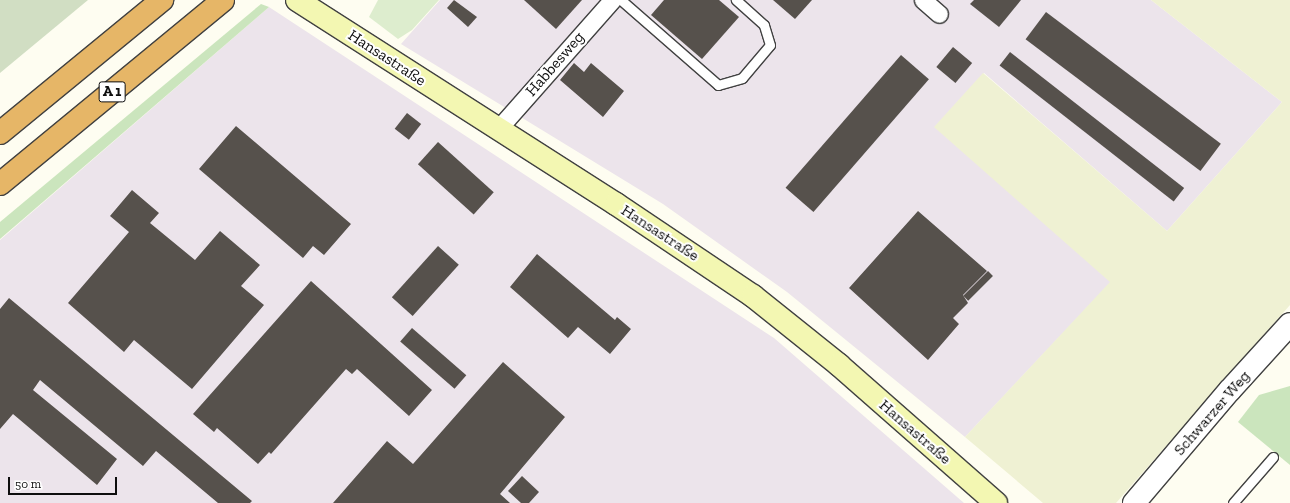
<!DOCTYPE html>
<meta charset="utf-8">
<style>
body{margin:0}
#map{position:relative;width:1290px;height:503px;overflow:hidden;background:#fefdf1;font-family:"Zilla Slab",serif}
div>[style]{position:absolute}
.industrial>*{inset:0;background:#ece4eb}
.farmland>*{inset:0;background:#eff1d3}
.green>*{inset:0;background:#cbe5bd}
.cemetery>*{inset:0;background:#d1dec3}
.pitch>*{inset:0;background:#ddedce}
.building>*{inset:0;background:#56514c;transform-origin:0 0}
.roads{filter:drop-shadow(1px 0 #414141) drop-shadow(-1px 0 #414141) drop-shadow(0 1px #414141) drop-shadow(0 -1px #414141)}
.service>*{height:9px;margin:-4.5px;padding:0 4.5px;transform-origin:4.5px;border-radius:4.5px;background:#fff}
.minor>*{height:17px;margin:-8.5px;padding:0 8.5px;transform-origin:8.5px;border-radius:8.5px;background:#fff}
.tertiary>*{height:22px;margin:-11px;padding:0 11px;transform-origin:11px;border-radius:11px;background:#fff}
.secondary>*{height:22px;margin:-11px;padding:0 11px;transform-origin:11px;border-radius:11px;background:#f3f7b2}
.motorway>*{height:22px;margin:-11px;padding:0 11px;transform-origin:11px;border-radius:11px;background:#e6b667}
span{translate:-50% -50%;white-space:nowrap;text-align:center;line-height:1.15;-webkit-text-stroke:4px #fff;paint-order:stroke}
.shield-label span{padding:1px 3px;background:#fff;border:1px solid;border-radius:3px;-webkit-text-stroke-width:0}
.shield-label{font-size:15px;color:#0e0e0e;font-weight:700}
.street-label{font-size:16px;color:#0e0e0e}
.scale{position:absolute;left:8px;top:477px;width:109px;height:18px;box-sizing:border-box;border:2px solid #0e0e0e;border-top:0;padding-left:5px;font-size:12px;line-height:14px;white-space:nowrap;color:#0e0e0e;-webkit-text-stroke:3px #fff;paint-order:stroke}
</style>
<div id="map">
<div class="industrial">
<i style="clip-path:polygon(440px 0,1151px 0,1282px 102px,1167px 231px,984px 73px,935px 127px,1111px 282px,965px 437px,787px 292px,663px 204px,401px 44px)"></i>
<i style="clip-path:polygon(269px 7px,774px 338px,964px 503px,0 503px,0 240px)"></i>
</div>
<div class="farmland">
<i style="clip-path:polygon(1151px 0,1290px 0,1290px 305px,1116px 503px,1043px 503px,965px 437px,1110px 282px,934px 127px,983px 73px,1167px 231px,1282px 102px)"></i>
</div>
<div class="green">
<i style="clip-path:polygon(261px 4px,269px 7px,0 239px,0 222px)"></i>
<i style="clip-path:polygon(1290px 386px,1290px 465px,1238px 422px,1259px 395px)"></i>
</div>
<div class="cemetery">
<i style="clip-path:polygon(0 0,88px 0,0 73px)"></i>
</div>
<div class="pitch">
<i style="clip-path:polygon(378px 0,439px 0,412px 30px,398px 39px,369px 17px)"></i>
</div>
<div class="building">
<i style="clip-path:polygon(454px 0,477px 17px,468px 27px,447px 8px)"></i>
<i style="clip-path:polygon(524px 0,582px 0,556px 29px)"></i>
<i style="clip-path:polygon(664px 0,719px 0,739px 17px,702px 59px,651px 15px)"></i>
<i style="clip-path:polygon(773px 0,812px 0,795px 19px)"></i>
<i style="clip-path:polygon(974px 0,1021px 0,999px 27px,970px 4px)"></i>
<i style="left:1046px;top:12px;width:219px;height:34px;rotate:37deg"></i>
<i style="left:953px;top:47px;width:25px;height:26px;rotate:40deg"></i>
<i style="left:1010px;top:52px;width:221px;height:17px;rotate:38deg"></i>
<i style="left:901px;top:55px;width:37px;height:176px;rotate:41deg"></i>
<i style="clip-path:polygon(574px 63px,584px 72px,591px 63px,624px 91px,603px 117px,560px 80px)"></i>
<i style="left:407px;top:113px;width:18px;height:20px;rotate:38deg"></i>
<i style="clip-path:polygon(236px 126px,351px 224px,324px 255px,313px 246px,303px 258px,199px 169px)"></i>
<i style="left:438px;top:142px;width:75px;height:30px;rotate:42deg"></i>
<i style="clip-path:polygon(132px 190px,159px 213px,150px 223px,195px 260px,220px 231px,260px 265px,241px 286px,264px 305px,192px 389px,134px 340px,124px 352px,68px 303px,129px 232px,110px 216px)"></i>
<i style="clip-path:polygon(918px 211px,987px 271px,963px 295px,968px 303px,953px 318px,959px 324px,928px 360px,849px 288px)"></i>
<i style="left:438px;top:246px;width:28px;height:69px;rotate:42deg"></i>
<i style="clip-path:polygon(537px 254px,615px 320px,617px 317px,631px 329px,610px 354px,578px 327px,568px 338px,510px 287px)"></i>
<i style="left:988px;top:271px;width:7px;height:35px;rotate:45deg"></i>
<i style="clip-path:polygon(311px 281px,432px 390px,409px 416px,357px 369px,352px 374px,346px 369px,271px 454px,269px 452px,258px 464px,217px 428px,214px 432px,193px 414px)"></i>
<i style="clip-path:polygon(9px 298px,252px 501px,250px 503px,218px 503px,156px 451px,143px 466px,40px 380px,33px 390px,117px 459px,97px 485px,13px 414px,0 429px,0 309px)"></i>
<i style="left:412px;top:328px;width:72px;height:18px;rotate:41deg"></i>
<i style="clip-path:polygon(503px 362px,565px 417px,500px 494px,510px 503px,333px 503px,387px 441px,413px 464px)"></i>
<i style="clip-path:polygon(522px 476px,539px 492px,529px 503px,521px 503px,508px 491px)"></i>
</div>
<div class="roads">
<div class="service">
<i style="left:621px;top:0;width:129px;rotate:41.2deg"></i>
<i style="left:718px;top:85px;width:25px;rotate:-16deg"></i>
<i style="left:742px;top:78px;width:43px;rotate:-49.7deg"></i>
<i style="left:770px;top:45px;width:21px;rotate:-107deg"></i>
<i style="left:764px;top:25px;width:38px;rotate:-138deg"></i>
<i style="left:1233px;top:503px;width:61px;rotate:-49deg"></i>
</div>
<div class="minor">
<i style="left:923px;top:0;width:21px;rotate:41deg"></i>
<i style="left:498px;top:129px;width:172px;rotate:-48.5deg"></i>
</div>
<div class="tertiary">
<i style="left:1134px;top:503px;width:148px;rotate:-49.7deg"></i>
<i style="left:1230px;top:390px;width:89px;rotate:-47.7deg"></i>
</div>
<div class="secondary">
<i style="left:297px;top:0;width:379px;rotate:32.6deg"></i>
<i style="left:616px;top:204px;width:165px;rotate:33.9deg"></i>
<i style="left:753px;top:296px;width:110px;rotate:38.7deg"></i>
<i style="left:839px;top:365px;width:209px;rotate:41.3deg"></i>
</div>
<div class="motorway">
<i style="left:0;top:133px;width:210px;rotate:-39.4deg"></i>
<i style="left:0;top:184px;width:289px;rotate:-39.5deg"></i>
</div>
</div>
<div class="shield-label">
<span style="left:112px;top:92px">A 1</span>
</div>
<div class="street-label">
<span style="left:387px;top:58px;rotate:33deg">Hansastraße</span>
<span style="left:555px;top:64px;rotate:-49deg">Habbesweg</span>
<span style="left:660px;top:233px;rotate:33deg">Hansastraße</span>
<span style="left:1212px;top:413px;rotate:-49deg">Schwarzer Weg</span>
<span style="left:915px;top:432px;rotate:41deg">Hansastraße</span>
</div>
<div class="scale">50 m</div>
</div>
